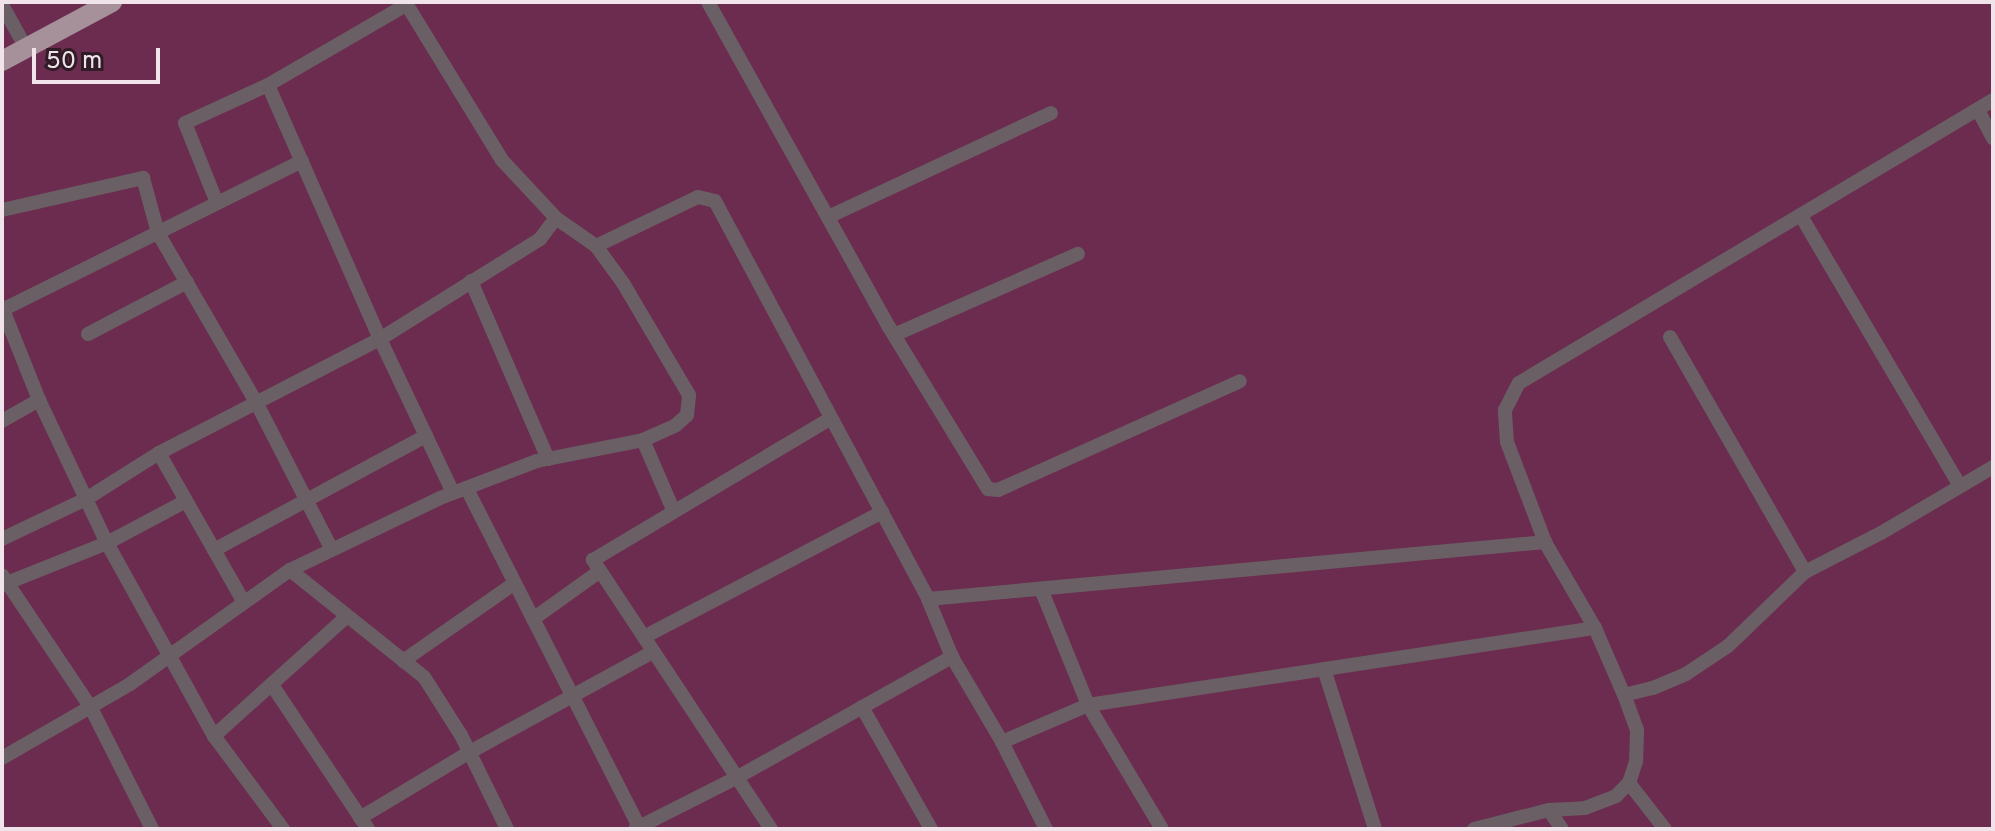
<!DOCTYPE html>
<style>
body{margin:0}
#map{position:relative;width:1995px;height:831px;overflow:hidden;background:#3a262f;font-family:Overpass,sans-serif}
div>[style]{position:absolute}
.green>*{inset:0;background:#6c2c4f;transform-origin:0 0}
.minor>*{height:14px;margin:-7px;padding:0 7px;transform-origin:7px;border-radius:7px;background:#6a5f64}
.primary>*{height:20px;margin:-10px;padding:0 10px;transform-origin:10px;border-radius:10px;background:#a6919a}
span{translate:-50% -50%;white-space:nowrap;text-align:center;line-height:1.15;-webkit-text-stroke:8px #2f1c26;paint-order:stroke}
.frame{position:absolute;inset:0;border:4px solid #f0e3e9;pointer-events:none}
.scale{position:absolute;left:32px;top:48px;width:128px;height:36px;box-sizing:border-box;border:4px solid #f0e3e9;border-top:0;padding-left:10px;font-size:24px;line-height:28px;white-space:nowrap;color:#f0e3e9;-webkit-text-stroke:6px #2f1c26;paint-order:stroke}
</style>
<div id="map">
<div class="green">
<i style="left:2px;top:2px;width:1991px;height:827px"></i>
</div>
<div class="minor">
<i style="left:708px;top:2px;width:372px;rotate:60.9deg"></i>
<i style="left:889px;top:327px;width:190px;rotate:58.6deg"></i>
<i style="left:988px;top:489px;width:10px;rotate:6deg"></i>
<i style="left:998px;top:490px;width:265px;rotate:-24.2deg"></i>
<i style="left:2px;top:5px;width:49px;rotate:60.8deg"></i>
<i style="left:268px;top:85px;width:278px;rotate:66.2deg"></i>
<i style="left:380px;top:339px;width:170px;rotate:64.6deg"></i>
<i style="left:1978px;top:110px;width:32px;rotate:62deg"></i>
<i style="left:217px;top:203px;width:86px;rotate:-111.8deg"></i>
<i style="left:185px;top:123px;width:91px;rotate:-24.6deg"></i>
<i style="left:268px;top:85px;width:160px;rotate:-30.1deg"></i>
<i style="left:2px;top:210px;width:145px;rotate:-12.8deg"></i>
<i style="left:143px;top:178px;width:57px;rotate:74.7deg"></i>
<i style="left:158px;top:233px;width:195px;rotate:59.9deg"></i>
<i style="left:256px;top:402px;width:166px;rotate:62.8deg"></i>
<i style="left:1801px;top:216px;width:311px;rotate:59.5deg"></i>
<i style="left:828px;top:217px;width:246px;rotate:-25deg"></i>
<i style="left:596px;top:246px;width:113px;rotate:-25.7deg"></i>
<i style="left:698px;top:197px;width:17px;rotate:13deg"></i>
<i style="left:715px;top:201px;width:451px;rotate:61.8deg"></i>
<i style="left:928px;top:599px;width:620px;rotate:-5.28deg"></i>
<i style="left:471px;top:281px;width:194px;rotate:66.6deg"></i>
<i style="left:2px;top:307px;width:100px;rotate:68.3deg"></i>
<i style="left:39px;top:400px;width:158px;rotate:64.6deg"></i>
<i style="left:107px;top:543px;width:221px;rotate:61deg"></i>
<i style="left:214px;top:736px;width:116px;rotate:53.4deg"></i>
<i style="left:2px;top:310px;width:335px;rotate:-26.4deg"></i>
<i style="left:88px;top:334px;width:112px;rotate:-27.7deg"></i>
<i style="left:894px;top:335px;width:201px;rotate:-23.8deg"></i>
<i style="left:1670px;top:337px;width:271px;rotate:60.1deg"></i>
<i style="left:2px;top:421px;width:43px;rotate:-29.6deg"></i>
<i style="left:643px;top:440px;width:78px;rotate:66.7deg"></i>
<i style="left:159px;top:453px;width:170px;rotate:60.4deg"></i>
<i style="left:467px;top:489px;width:381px;rotate:63deg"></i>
<i style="left:2px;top:539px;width:93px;rotate:-25.5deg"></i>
<i style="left:86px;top:499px;width:86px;rotate:-32.2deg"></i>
<i style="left:159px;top:453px;width:249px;rotate:-27.3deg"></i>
<i style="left:380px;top:339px;width:189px;rotate:-32deg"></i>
<i style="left:540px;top:239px;width:26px;rotate:-53deg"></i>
<i style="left:214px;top:550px;width:241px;rotate:-28.3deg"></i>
<i style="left:290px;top:570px;width:171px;rotate:38.6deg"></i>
<i style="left:424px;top:677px;width:69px;rotate:57.5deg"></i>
<i style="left:461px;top:735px;width:105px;rotate:63.9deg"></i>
<i style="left:2px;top:575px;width:160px;rotate:56.2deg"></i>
<i style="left:91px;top:708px;width:136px;rotate:63.2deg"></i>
<i style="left:2px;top:585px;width:113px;rotate:-21.8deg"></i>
<i style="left:107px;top:543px;width:89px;rotate:-28deg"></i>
<i style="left:1041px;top:589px;width:125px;rotate:67.9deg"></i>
<i style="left:1088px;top:705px;width:513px;rotate:-8.64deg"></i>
<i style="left:928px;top:599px;width:63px;rotate:67.5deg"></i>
<i style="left:952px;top:657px;width:99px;rotate:59.5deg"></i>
<i style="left:1002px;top:742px;width:97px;rotate:63.2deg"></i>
<i style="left:533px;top:619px;width:82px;rotate:-35.6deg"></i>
<i style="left:644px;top:637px;width:269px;rotate:-27.7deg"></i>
<i style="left:403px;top:661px;width:136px;rotate:-34.9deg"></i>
<i style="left:1324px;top:669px;width:168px;rotate:72.3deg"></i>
<i style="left:272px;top:685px;width:173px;rotate:56.3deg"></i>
<i style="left:1624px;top:695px;width:30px;rotate:-14deg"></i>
<i style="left:1653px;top:688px;width:36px;rotate:-23deg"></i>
<i style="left:1686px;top:674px;width:50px;rotate:-33.7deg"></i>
<i style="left:1728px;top:646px;width:107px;rotate:-43.9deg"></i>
<i style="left:1805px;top:572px;width:85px;rotate:-27.2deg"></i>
<i style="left:1881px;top:533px;width:130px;rotate:-30.5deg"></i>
<i style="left:862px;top:707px;width:140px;rotate:60.5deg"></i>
<i style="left:214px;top:736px;width:178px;rotate:-42deg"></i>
<i style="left:1002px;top:742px;width:94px;rotate:-23.3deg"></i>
<i style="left:1088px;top:705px;width:144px;rotate:59.2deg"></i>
<i style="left:2px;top:758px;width:148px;rotate:-30deg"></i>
<i style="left:130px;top:684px;width:196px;rotate:-35.5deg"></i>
<i style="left:290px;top:570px;width:166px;rotate:-25.6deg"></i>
<i style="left:440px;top:498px;width:104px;rotate:-20.9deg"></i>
<i style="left:537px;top:461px;width:108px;rotate:-11.2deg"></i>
<i style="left:643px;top:440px;width:36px;rotate:-24deg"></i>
<i style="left:676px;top:425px;width:15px;rotate:-42deg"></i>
<i style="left:687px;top:415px;width:20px;rotate:-84deg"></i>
<i style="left:689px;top:395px;width:130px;rotate:-120.5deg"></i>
<i style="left:623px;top:283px;width:46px;rotate:-126.1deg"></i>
<i style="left:596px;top:246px;width:49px;rotate:-145deg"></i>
<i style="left:556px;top:218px;width:79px;rotate:-133deg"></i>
<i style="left:502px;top:160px;width:185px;rotate:-121.5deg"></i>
<i style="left:1629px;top:783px;width:58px;rotate:52deg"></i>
<i style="left:1549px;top:810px;width:23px;rotate:56deg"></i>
<i style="left:360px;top:818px;width:128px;rotate:-31deg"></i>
<i style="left:470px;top:752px;width:209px;rotate:-28.7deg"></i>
<i style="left:635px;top:829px;width:113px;rotate:-26.8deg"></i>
<i style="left:736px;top:778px;width:248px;rotate:-29.3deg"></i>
<i style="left:771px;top:829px;width:323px;rotate:-123.5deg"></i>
<i style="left:593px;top:560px;width:277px;rotate:-30.8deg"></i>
<i style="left:1474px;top:829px;width:77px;rotate:-14.2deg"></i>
<i style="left:1549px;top:810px;width:36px;rotate:-3deg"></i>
<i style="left:1585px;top:808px;width:33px;rotate:-21deg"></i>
<i style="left:1616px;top:796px;width:18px;rotate:-45deg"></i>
<i style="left:1629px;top:783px;width:22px;rotate:-72deg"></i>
<i style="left:1636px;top:762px;width:32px;rotate:-88deg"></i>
<i style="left:1637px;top:730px;width:37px;rotate:-110deg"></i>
<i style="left:1624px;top:695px;width:73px;rotate:-113.4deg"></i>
<i style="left:1595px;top:628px;width:99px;rotate:-120.2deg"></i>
<i style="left:1545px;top:542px;width:107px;rotate:-110.8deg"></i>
<i style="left:1507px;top:442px;width:32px;rotate:-94deg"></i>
<i style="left:1505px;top:410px;width:30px;rotate:-63deg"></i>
<i style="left:1519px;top:383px;width:552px;rotate:-30.84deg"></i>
</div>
<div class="primary">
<i style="left:2px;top:61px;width:125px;rotate:-28.2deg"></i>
</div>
<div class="frame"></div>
<div class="scale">50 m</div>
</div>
